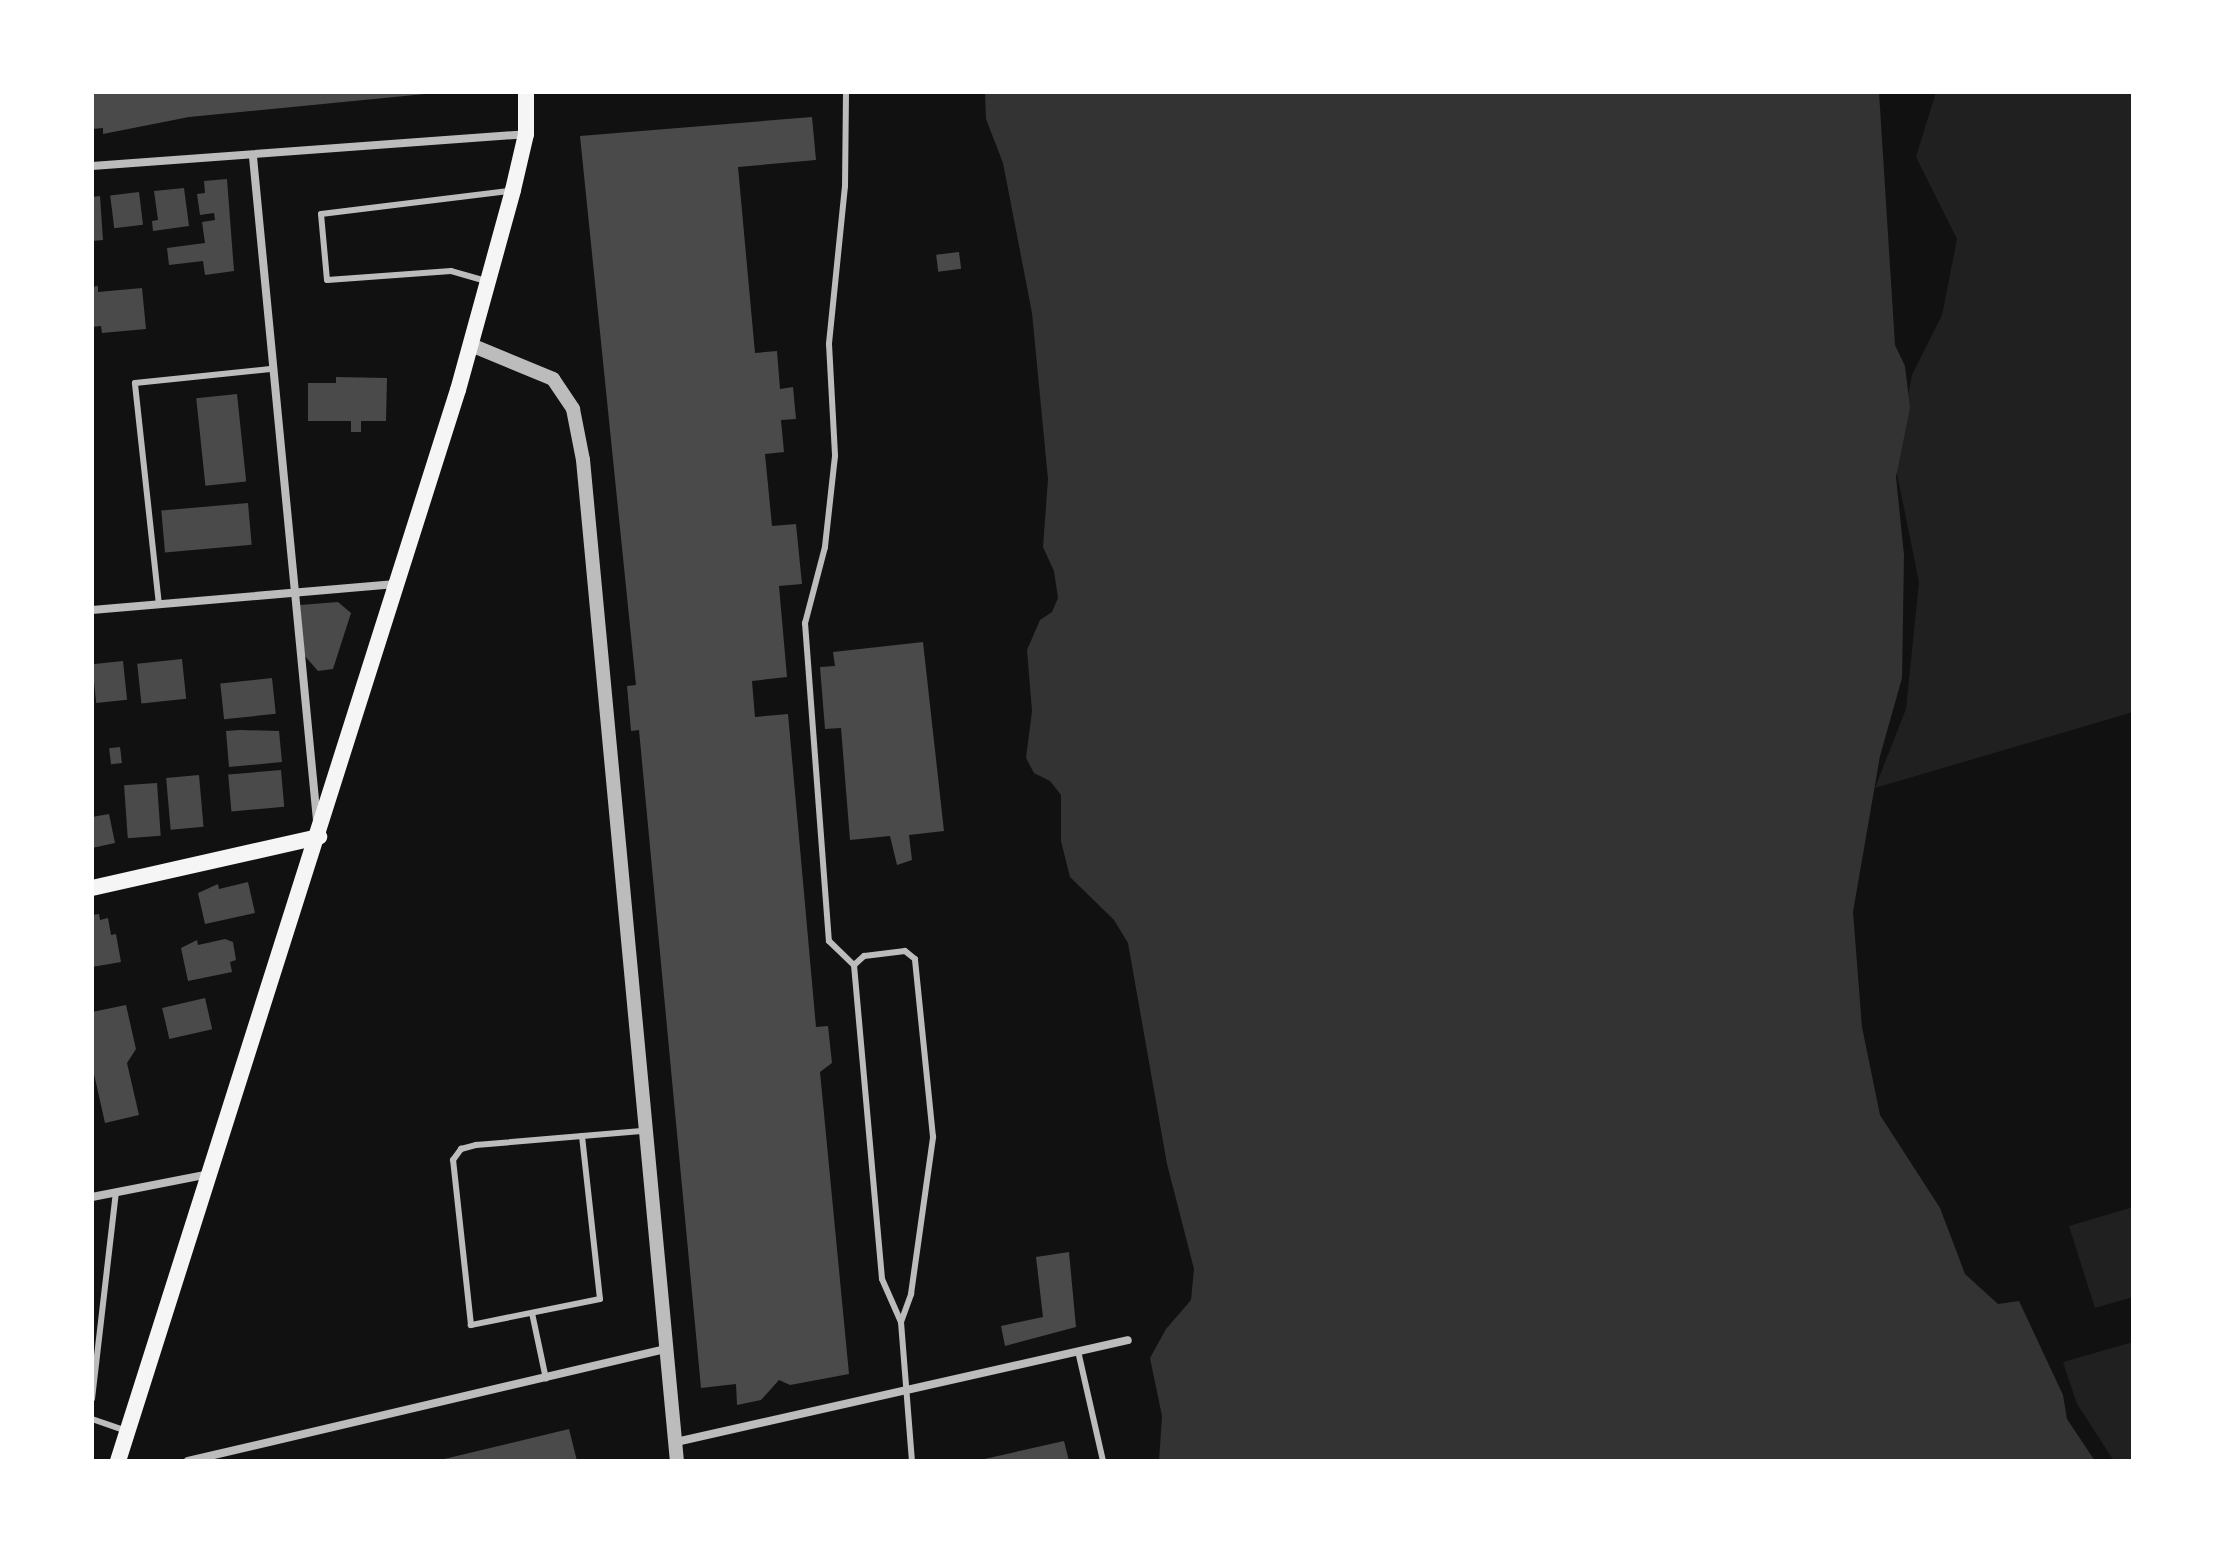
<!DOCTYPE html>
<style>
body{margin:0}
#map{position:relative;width:2225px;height:1553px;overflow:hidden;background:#111;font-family:"Roboto Serif",serif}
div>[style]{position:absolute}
.green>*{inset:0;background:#202020}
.water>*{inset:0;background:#333}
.building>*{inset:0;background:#4a4a4a;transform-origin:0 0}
.service>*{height:6px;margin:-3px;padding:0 3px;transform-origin:3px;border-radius:3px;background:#bcbcbc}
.minor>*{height:8px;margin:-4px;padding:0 4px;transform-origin:4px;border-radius:4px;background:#bcbcbc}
.tertiary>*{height:14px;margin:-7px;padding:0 7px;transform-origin:7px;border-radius:7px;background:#bcbcbc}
.secondary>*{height:16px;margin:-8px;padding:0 8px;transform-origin:8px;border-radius:8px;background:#f5f5f5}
span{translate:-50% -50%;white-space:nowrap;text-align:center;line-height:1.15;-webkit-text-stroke:7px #fff;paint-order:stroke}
.frame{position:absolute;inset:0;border:94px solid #fff;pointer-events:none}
</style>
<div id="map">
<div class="green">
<i style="clip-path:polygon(1936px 92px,2133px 92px,2133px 712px,1875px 788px,1906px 709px,1919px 582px,1895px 464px,1912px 375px,1942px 315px,1957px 239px,1916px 157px)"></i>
<i style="clip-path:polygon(2133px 1207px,2133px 1297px,2095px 1308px,2069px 1226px)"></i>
<i style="clip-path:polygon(2133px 1342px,2133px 1461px,2114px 1461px,2077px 1404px,2063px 1362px)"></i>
</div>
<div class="water">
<i style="clip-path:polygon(985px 92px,1879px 92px,1895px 345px,1905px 366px,1910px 408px,1896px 477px,1904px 555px,1902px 678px,1880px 756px,1853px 912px,1862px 1027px,1880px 1115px,1940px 1208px,1965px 1274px,1998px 1304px,2019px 1301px,2063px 1395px,2067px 1419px,2095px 1461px,1159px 1461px,1162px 1416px,1150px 1358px,1166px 1329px,1191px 1300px,1194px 1269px,1167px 1164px,1128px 943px,1114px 920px,1070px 877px,1061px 841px,1061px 795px,1050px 781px,1034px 773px,1026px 758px,1032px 711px,1027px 650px,1040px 620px,1052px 612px,1058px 598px,1054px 571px,1043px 547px,1048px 479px,1032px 313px,1003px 163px,986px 119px)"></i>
</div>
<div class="building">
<i style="clip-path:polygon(92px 92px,425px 92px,425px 94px,189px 117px,103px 134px,103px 128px,92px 129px)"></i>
<i style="clip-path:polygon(812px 117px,816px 160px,738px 167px,755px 353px,777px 351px,780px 389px,793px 387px,796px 419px,781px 420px,784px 452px,765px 454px,772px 526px,796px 524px,802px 584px,779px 586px,787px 677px,752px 681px,755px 717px,788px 714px,816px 1027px,828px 1026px,832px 1063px,820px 1072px,849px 1374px,790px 1385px,779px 1380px,761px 1400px,737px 1405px,736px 1384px,701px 1388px,639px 730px,631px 731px,627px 686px,636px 685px,580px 136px)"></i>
<i style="clip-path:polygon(227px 179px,234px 271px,205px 275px,203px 261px,169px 265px,167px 248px,205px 243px,202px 222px,215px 220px,214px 213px,200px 215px,197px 194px,205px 193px,204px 181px)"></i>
<i style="clip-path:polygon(184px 188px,189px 226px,153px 231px,152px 221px,158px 220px,154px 191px)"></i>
<i style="left:139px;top:192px;width:33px;height:29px;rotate:83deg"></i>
<i style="clip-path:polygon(100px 196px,103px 240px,92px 241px,92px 197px)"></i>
<i style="left:959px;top:252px;width:17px;height:23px;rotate:83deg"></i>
<i style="clip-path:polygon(98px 286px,98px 292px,142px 288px,146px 329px,102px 333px,101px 326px,92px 327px,92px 287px)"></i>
<i style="clip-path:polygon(336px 377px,387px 378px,386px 421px,361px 421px,361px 432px,351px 432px,351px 421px,308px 421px,308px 383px,336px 383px)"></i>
<i style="left:237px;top:394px;width:88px;height:41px;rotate:84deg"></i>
<i style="left:248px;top:503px;width:42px;height:87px;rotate:85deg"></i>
<i style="clip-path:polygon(338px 602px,351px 613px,333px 669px,318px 671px,304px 655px,300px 605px)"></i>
<i style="clip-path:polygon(923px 642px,944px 831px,909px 835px,912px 860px,897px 865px,890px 836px,850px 840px,841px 728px,825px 729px,820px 667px,835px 666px,833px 652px)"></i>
<i style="left:182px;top:659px;width:40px;height:45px;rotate:84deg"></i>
<i style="left:123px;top:661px;width:39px;height:31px;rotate:84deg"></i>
<i style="left:272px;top:678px;width:36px;height:52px;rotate:84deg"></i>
<i style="clip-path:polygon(240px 730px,279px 731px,282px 762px,229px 767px,226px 731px)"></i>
<i style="left:120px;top:747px;width:16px;height:11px;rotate:83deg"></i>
<i style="left:281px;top:770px;width:37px;height:53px;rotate:85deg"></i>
<i style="left:199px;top:775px;width:52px;height:33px;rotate:85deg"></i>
<i style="left:157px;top:783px;width:53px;height:33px;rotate:86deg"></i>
<i style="clip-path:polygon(109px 814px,115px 843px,92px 848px,92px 817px)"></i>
<i style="clip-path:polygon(248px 882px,255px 913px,205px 924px,198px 893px,218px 884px,219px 889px)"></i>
<i style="clip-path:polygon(99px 914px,100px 920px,108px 918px,111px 935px,116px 934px,121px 962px,92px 967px,92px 915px)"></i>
<i style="clip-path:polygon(225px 939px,233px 942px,236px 960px,230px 962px,232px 972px,188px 981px,181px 948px,197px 940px,198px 945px)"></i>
<i style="left:205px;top:998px;width:32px;height:44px;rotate:77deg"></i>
<i style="clip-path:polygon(126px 1005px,136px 1049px,127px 1063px,139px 1115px,105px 1123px,92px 1065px,92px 1012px)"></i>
<i style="clip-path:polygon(1069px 1252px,1076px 1327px,1005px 1346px,1001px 1326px,1043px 1317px,1036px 1257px)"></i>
<i style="clip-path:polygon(569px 1429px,577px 1461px,441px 1461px,440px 1460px)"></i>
<i style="clip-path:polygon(1064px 1441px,1069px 1461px,980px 1461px,980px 1460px)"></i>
</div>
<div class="service">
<i style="left:846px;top:92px;width:94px;rotate:90.6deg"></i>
<i style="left:845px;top:186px;width:159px;rotate:95.8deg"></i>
<i style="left:829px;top:344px;width:112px;rotate:86.9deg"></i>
<i style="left:835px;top:456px;width:92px;rotate:96.3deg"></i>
<i style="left:825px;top:547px;width:79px;rotate:104.7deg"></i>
<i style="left:805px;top:623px;width:319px;rotate:85.7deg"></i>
<i style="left:829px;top:941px;width:35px;rotate:44deg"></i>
<i style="left:486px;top:281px;width:36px;rotate:-164deg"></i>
<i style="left:451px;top:271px;width:124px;rotate:175.8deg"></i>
<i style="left:327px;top:280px;width:66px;rotate:-95.2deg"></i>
<i style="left:321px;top:214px;width:189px;rotate:-7deg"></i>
<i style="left:159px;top:605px;width:223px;rotate:-96.2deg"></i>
<i style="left:135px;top:383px;width:136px;rotate:-5.9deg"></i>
<i style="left:582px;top:1136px;width:164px;rotate:83.7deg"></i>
<i style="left:600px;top:1299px;width:132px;rotate:168.6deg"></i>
<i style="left:471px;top:1325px;width:166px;rotate:-96.2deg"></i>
<i style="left:453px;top:1160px;width:14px;rotate:-54deg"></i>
<i style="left:461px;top:1149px;width:16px;rotate:-15deg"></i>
<i style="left:476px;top:1145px;width:169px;rotate:-4.8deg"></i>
<i style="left:532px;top:1313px;width:67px;rotate:78deg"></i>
<i style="left:901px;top:1322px;width:30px;rotate:-70deg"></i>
<i style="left:911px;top:1294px;width:159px;rotate:-82deg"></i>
<i style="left:933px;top:1137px;width:179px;rotate:-95.8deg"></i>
<i style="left:915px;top:959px;width:13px;rotate:-141deg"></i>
<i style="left:905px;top:951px;width:41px;rotate:173deg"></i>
<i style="left:864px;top:956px;width:13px;rotate:138deg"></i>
<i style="left:854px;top:965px;width:315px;rotate:84.9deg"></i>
<i style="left:882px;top:1279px;width:47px;rotate:66.2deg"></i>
<i style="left:901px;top:1322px;width:139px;rotate:85.5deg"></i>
<i style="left:1078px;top:1351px;width:113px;rotate:77.2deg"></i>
<i style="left:92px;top:1399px;width:208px;rotate:-83.4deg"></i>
<i style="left:92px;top:1419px;width:34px;rotate:19deg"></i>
</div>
<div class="minor">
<i style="left:253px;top:157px;width:666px;rotate:84.49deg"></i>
<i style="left:92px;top:166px;width:435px;rotate:-4.2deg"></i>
<i style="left:92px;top:610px;width:302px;rotate:-4.9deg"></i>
<i style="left:92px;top:1197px;width:119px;rotate:-11.1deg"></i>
<i style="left:676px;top:1442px;width:463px;rotate:-12.7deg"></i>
<i style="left:188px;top:1461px;width:492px;rotate:-13.2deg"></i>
</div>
<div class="tertiary">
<i style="left:471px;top:345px;width:89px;rotate:22.5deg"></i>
<i style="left:553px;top:379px;width:36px;rotate:56deg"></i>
<i style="left:573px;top:409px;width:52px;rotate:78.9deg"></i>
<i style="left:583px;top:460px;width:1005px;rotate:84.64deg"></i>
</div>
<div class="secondary">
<i style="left:92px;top:888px;width:233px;rotate:-12.7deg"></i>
<i style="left:118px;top:1461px;width:1124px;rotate:-72.39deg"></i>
<i style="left:458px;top:390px;width:207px;rotate:-74.6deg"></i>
<i style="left:513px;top:190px;width:57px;rotate:-76.9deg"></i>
<i style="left:526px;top:134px;width:42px;rotate:-90deg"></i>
</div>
<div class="frame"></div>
</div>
